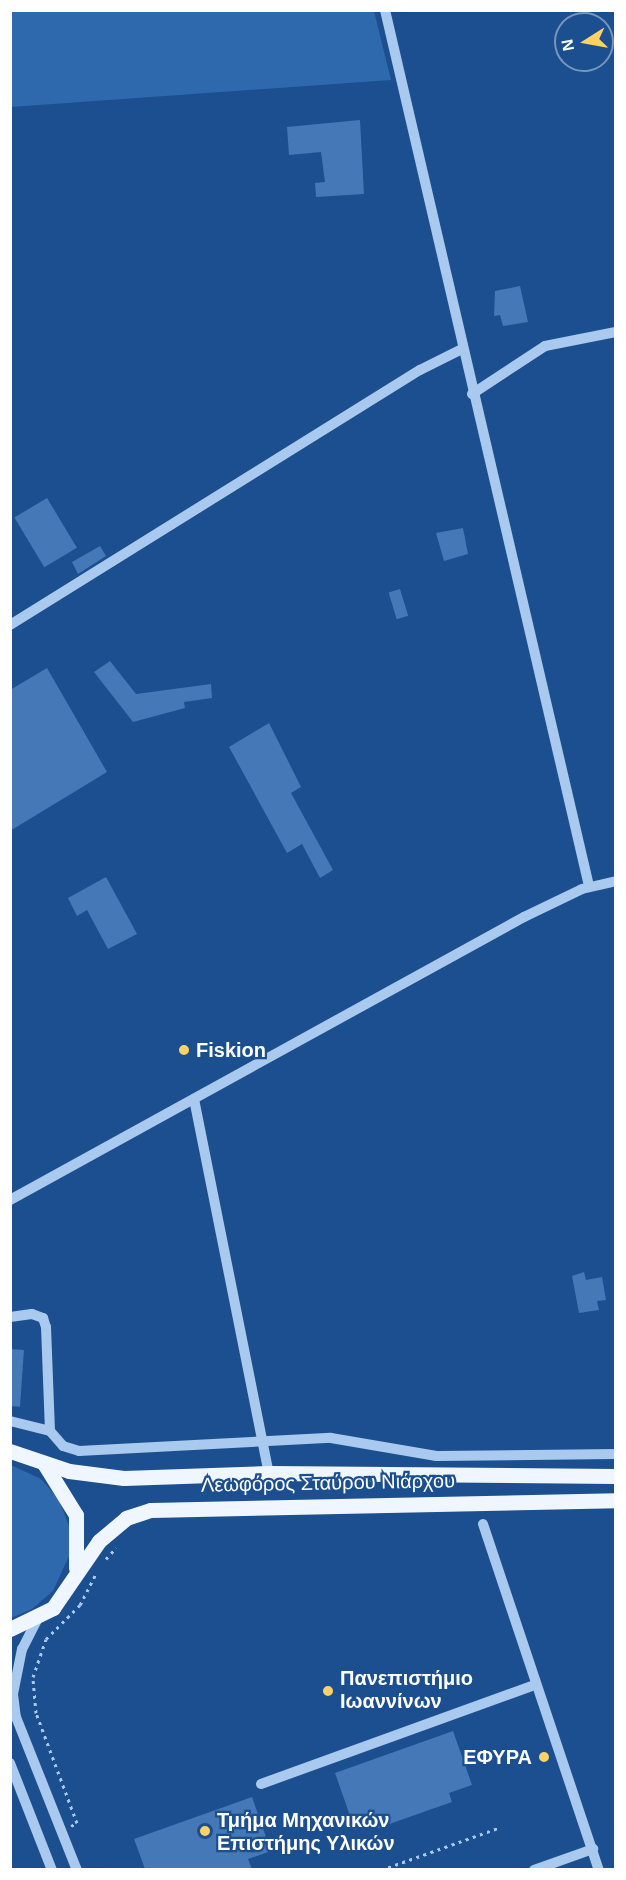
<!DOCTYPE html>
<meta charset="utf-8">
<style>
body{margin:0}
#map{position:relative;width:626px;height:1880px;overflow:hidden;background:#1b4f8f;font-family:Arial,sans-serif}
div>[style]{position:absolute}
.green>*{inset:0;background:#2e69ad}
.building>*{inset:0;background:#4478b7;transform-origin:0 0}
.path>*{height:3px;margin-top:-1.5px;transform-origin:0;background:repeating-linear-gradient(90deg,#a9c9ee 0 3px,transparent 0 7.5px)}
.minor>*{height:10px;margin:-5px;padding:0 5px;transform-origin:5px;border-radius:5px;background:#a9c9ee}
.major>*{height:15px;margin:-7.5px;padding:0 7.5px;transform-origin:7.5px;border-radius:7.5px;background:#f0f6ff}
.dots>*{width:16px;height:16px;translate:-50% -50%;box-sizing:border-box;border:3px solid #1b4f8f;border-radius:50%}
span{translate:-50% -50%;white-space:nowrap;text-align:center;line-height:1.15;-webkit-text-stroke:4.5px #1b4f8f;paint-order:stroke}
.poi-label{font-size:20px;color:#fff;font-weight:700}
.left{translate:0 -50%;text-align:left}
.right{translate:-100% -50%;text-align:right}
.street-label{font-size:20px;color:#fff}
.frame{position:absolute;inset:0;border:12px solid #fff;pointer-events:none}
.north{position:absolute;left:554px;top:12px;width:60px;height:60px;box-sizing:border-box;background:#1b4f8f;border:2px solid #7695bc;border-radius:50%;rotate:259deg;font-size:16px;font-weight:700;line-height:24px;text-align:center;color:#fff}
.north::after{content:'';display:block;margin:auto;width:21px;height:27px;background:#ffd166;clip-path:polygon(50% 0,100% 100%,50% 72%,0 100%)}
</style>
<div id="map">
<div class="green">
<i style="clip-path:polygon(11px 10px,374px 11px,391px 80px,11px 107px)"></i>
<i style="clip-path:polygon(11px 1465px,41px 1479px,59px 1500px,69px 1526px,70px 1554px,53px 1591px,32px 1609px,11px 1618px)"></i>
</div>
<div class="building">
<i style="clip-path:polygon(360px 120px,364px 194px,316px 197px,315px 183px,325px 182px,321px 152px,289px 155px,287px 127px)"></i>
<i style="clip-path:polygon(520px 286px,528px 322px,503px 326px,500px 315px,494px 316px,495px 291px)"></i>
<i style="left:47px;top:498px;width:58px;height:38px;rotate:59deg"></i>
<i style="clip-path:polygon(463px 528px,468px 554px,444px 561px,436px 533px)"></i>
<i style="clip-path:polygon(100px 546px,106px 556px,78px 574px,72px 562px)"></i>
<i style="left:400px;top:589px;width:28px;height:12px;rotate:73deg"></i>
<i style="clip-path:polygon(110px 661px,136px 694px,211px 684px,212px 698px,184px 702px,185px 708px,133px 722px,94px 672px)"></i>
<i style="clip-path:polygon(47px 668px,107px 772px,10px 831px,10px 690px)"></i>
<i style="clip-path:polygon(269px 723px,301px 787px,291px 793px,333px 870px,320px 878px,302px 844px,287px 853px,229px 747px)"></i>
<i style="clip-path:polygon(106px 877px,137px 934px,108px 949px,87px 910px,77px 916px,68px 898px)"></i>
<i style="clip-path:polygon(584px 1272px,586px 1280px,602px 1277px,606px 1300px,597px 1301px,599px 1310px,579px 1313px,572px 1276px)"></i>
<i style="left:10px;top:1349px;width:14px;height:57px;rotate:4deg"></i>
<i style="clip-path:polygon(453px 1731px,472px 1785px,449px 1793px,452px 1802px,378px 1828px,376px 1822px,355px 1830px,335px 1773px)"></i>
<i style="clip-path:polygon(252px 1797px,271px 1851px,248px 1859px,252px 1869px,145px 1869px,134px 1839px)"></i>
</div>
<div class="path">
<i style="left:106px;top:1559px;width:15px;rotate:-48deg"></i>
<i style="left:71px;top:1826px;width:7px;rotate:-27deg"></i>
<i style="left:77px;top:1823px;width:117px;rotate:-110.4deg"></i>
<i style="left:36px;top:1713px;width:36px;rotate:-95deg"></i>
<i style="left:33px;top:1677px;width:40px;rotate:-71.1deg"></i>
<i style="left:46px;top:1639px;width:48px;rotate:-45deg"></i>
<i style="left:80px;top:1605px;width:35px;rotate:-63deg"></i>
<i style="left:381px;top:1870px;width:124px;rotate:-19.7deg"></i>
</div>
<div class="minor">
<i style="left:385px;top:10px;width:899px;rotate:76.89deg"></i>
<i style="left:472px;top:394px;width:87px;rotate:-33.3deg"></i>
<i style="left:545px;top:346px;width:72px;rotate:-11.2deg"></i>
<i style="left:10px;top:625px;width:483px;rotate:-31.9deg"></i>
<i style="left:420px;top:370px;width:47px;rotate:-26.6deg"></i>
<i style="left:194px;top:1099px;width:381px;rotate:78.7deg"></i>
<i style="left:10px;top:1200px;width:587px;rotate:-28.84deg"></i>
<i style="left:524px;top:917px;width:64px;rotate:-25.8deg"></i>
<i style="left:582px;top:889px;width:35px;rotate:-13deg"></i>
<i style="left:10px;top:1317px;width:22px;rotate:-8deg"></i>
<i style="left:32px;top:1314px;width:12px;rotate:20deg"></i>
<i style="left:43px;top:1318px;width:9px;rotate:72deg"></i>
<i style="left:46px;top:1327px;width:104px;rotate:87.8deg"></i>
<i style="left:10px;top:1421px;width:41px;rotate:14deg"></i>
<i style="left:50px;top:1431px;width:20px;rotate:49deg"></i>
<i style="left:63px;top:1446px;width:17px;rotate:17deg"></i>
<i style="left:79px;top:1451px;width:252px;rotate:-3deg"></i>
<i style="left:331px;top:1438px;width:107px;rotate:9.7deg"></i>
<i style="left:436px;top:1456px;width:180px;rotate:-0.6deg"></i>
<i style="left:483px;top:1524px;width:365px;rotate:71.5deg"></i>
<i style="left:38px;top:1618px;width:35px;rotate:117deg"></i>
<i style="left:22px;top:1649px;width:46px;rotate:101.3deg"></i>
<i style="left:13px;top:1694px;width:23px;rotate:83deg"></i>
<i style="left:16px;top:1717px;width:165px;rotate:68.3deg"></i>
<i style="left:10px;top:1763px;width:115px;rotate:68.6deg"></i>
<i style="left:261px;top:1784px;width:291px;rotate:-19.9deg"></i>
<i style="left:534px;top:1870px;width:63px;rotate:-19.6deg"></i>
</div>
<div class="major">
<i style="left:10px;top:1451px;width:62px;rotate:18.7deg"></i>
<i style="left:69px;top:1471px;width:55px;rotate:7.3deg"></i>
<i style="left:124px;top:1478px;width:145px;rotate:-2deg"></i>
<i style="left:269px;top:1473px;width:347px;rotate:0.5deg"></i>
<i style="left:45px;top:1465px;width:59px;rotate:58.2deg"></i>
<i style="left:76px;top:1515px;width:53px;rotate:90deg"></i>
<i style="left:10px;top:1629px;width:48px;rotate:-26deg"></i>
<i style="left:53px;top:1608px;width:81px;rotate:-55.5deg"></i>
<i style="left:99px;top:1541px;width:35px;rotate:-40deg"></i>
<i style="left:126px;top:1518px;width:26px;rotate:-18deg"></i>
<i style="left:151px;top:1510px;width:465px;rotate:-1.2deg"></i>
</div>
<div class="dots">
<i style="left:184px;top:1050px;background:#ffd166"></i>
<i style="left:328px;top:1691px;background:#ffd166"></i>
<i style="left:544px;top:1757px;background:#ffd166"></i>
<i style="left:205px;top:1831px;background:#ffd166"></i>
</div>
<div class="poi-label">
<span class="left" style="left:196px;top:1050px">Fiskion</span>
<span class="left" style="left:340px;top:1690px">Πανεπιστήμιο<br>Ιωαννίνων</span>
<span class="right" style="left:532px;top:1757px">ΕΦΥΡΑ</span>
<span class="left" style="left:217px;top:1832px">Τμήμα Μηχανικών<br>Επιστήμης Υλικών</span>
</div>
<div class="street-label">
<span style="left:328px;top:1483px;rotate:-1deg">Λεωφόρος Σταύρου Νιάρχου</span>
</div>
<div class="frame"></div>
<div class="north">N</div>
</div>
